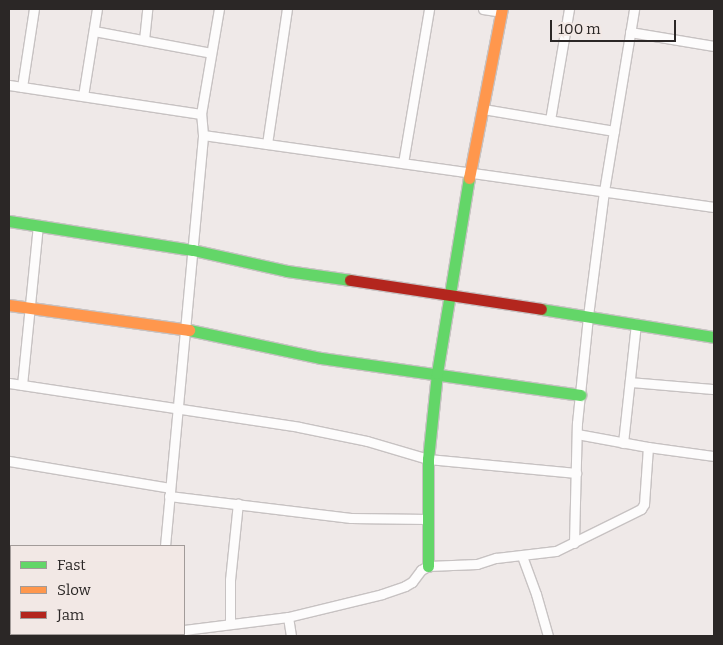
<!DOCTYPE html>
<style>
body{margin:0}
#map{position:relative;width:723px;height:645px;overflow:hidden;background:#efe9e8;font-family:Bitter,serif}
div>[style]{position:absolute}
.roads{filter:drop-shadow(1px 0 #c7c2c2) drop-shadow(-1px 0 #c7c2c2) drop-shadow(0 1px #c7c2c2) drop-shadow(0 -1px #c7c2c2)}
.street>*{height:9px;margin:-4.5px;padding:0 4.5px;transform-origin:4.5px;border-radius:4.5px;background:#fdfcfc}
.fast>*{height:11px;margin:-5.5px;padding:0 5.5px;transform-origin:5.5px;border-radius:5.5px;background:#63d668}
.slow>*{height:11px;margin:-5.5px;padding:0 5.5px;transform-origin:5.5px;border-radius:5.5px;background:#ff974d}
.jam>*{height:11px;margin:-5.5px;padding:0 5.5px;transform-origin:5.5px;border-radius:5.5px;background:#b3261e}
span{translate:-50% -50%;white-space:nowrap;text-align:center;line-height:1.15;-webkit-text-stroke:4.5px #f2e8e5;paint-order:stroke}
.frame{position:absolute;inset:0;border:10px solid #2b2726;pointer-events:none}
.legend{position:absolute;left:10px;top:545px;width:175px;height:90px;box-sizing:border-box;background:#f2e8e5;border:1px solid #a29b99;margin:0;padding:6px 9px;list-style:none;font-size:15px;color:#2b2726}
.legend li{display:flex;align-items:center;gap:10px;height:25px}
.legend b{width:25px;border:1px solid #a29b99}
.scale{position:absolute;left:550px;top:20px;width:126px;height:22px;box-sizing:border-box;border:2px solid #2b2726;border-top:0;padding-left:6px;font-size:15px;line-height:18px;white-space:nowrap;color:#2b2726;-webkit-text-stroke:4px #f2e8e5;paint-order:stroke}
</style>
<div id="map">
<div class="roads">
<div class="street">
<i style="left:483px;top:9px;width:18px;rotate:9deg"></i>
<i style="left:94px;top:31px;width:119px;rotate:10.6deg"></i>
<i style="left:630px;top:32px;width:85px;rotate:9.5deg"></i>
<i style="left:144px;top:40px;width:31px;rotate:-84deg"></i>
<i style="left:9px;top:85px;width:194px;rotate:8.6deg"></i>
<i style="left:22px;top:87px;width:79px;rotate:-81.3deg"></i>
<i style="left:83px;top:96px;width:88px;rotate:-80.9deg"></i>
<i style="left:483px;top:109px;width:133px;rotate:9.5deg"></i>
<i style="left:550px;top:120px;width:113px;rotate:-80.3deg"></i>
<i style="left:203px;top:135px;width:516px;rotate:8.02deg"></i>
<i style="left:267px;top:144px;width:136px;rotate:-81.6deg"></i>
<i style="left:403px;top:163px;width:156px;rotate:-80.4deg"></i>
<i style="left:630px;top:382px;width:84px;rotate:4.8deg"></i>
<i style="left:9px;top:383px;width:293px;rotate:8.6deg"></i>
<i style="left:299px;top:427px;width:69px;rotate:11.6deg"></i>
<i style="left:367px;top:441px;width:64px;rotate:16.4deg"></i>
<i style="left:428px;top:459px;width:149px;rotate:5.4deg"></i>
<i style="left:22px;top:385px;width:160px;rotate:-84.3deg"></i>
<i style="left:577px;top:434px;width:72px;rotate:10.4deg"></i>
<i style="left:648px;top:447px;width:67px;rotate:7.8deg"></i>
<i style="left:623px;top:443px;width:120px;rotate:-83.8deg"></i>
<i style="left:9px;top:461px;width:163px;rotate:9.5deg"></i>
<i style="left:169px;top:496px;width:183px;rotate:6.9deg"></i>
<i style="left:351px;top:518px;width:77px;rotate:0.7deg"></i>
<i style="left:574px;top:543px;width:120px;rotate:-88.6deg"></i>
<i style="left:577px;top:423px;width:108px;rotate:-84.1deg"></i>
<i style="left:588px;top:316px;width:126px;rotate:-82.7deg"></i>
<i style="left:604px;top:191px;width:184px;rotate:-80.6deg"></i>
<i style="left:165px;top:546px;width:413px;rotate:-84.7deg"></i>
<i style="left:203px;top:135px;width:21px;rotate:-95deg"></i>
<i style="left:201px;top:114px;width:107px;rotate:-80.3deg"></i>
<i style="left:522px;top:556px;width:40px;rotate:69.8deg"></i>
<i style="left:536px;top:594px;width:44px;rotate:74.1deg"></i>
<i style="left:9px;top:570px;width:2px"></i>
<i style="left:288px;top:617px;width:19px;rotate:81deg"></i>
<i style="left:230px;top:624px;width:44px;rotate:-90deg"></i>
<i style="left:230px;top:580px;width:77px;rotate:-84.1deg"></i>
<i style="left:184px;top:630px;width:105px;rotate:-7.1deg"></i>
<i style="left:288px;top:617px;width:97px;rotate:-13.7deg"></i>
<i style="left:382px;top:594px;width:24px;rotate:-19deg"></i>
<i style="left:405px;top:586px;width:8px;rotate:-30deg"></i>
<i style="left:412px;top:582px;width:15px;rotate:-53deg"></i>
<i style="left:421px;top:570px;width:8px;rotate:-30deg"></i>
<i style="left:428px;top:566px;width:49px;rotate:-2.3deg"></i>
<i style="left:477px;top:564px;width:20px;rotate:-18deg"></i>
<i style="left:496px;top:558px;width:60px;rotate:-6.7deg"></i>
<i style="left:556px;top:551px;width:95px;rotate:-26.3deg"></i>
<i style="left:641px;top:509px;width:6px;rotate:-59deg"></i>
<i style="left:644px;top:504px;width:57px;rotate:-86deg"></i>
<i style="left:125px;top:636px;width:24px;rotate:-5deg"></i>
<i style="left:156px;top:636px;width:2px;rotate:-90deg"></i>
</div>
<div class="fast">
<i style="left:9px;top:221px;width:186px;rotate:9deg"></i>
<i style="left:193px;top:250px;width:96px;rotate:12.6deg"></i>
<i style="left:287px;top:271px;width:64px;rotate:8.1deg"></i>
<i style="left:541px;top:309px;width:175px;rotate:9.2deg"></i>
<i style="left:189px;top:330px;width:135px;rotate:12deg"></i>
<i style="left:321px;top:358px;width:262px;rotate:8.1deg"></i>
<i style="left:428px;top:566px;width:107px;rotate:-90deg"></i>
<i style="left:428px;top:459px;width:86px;rotate:-84deg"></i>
<i style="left:437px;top:373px;width:198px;rotate:-80.7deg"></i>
</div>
<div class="slow">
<i style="left:469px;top:178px;width:172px;rotate:-79deg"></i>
<i style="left:9px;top:305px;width:182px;rotate:7.9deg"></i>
</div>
<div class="jam">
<i style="left:350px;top:280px;width:193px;rotate:8.6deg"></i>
</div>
</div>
<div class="frame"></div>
<ul class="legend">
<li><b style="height:6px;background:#63d668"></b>Fast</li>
<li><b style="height:6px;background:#ff974d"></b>Slow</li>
<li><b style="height:6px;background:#b3261e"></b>Jam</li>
</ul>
<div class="scale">100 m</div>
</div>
